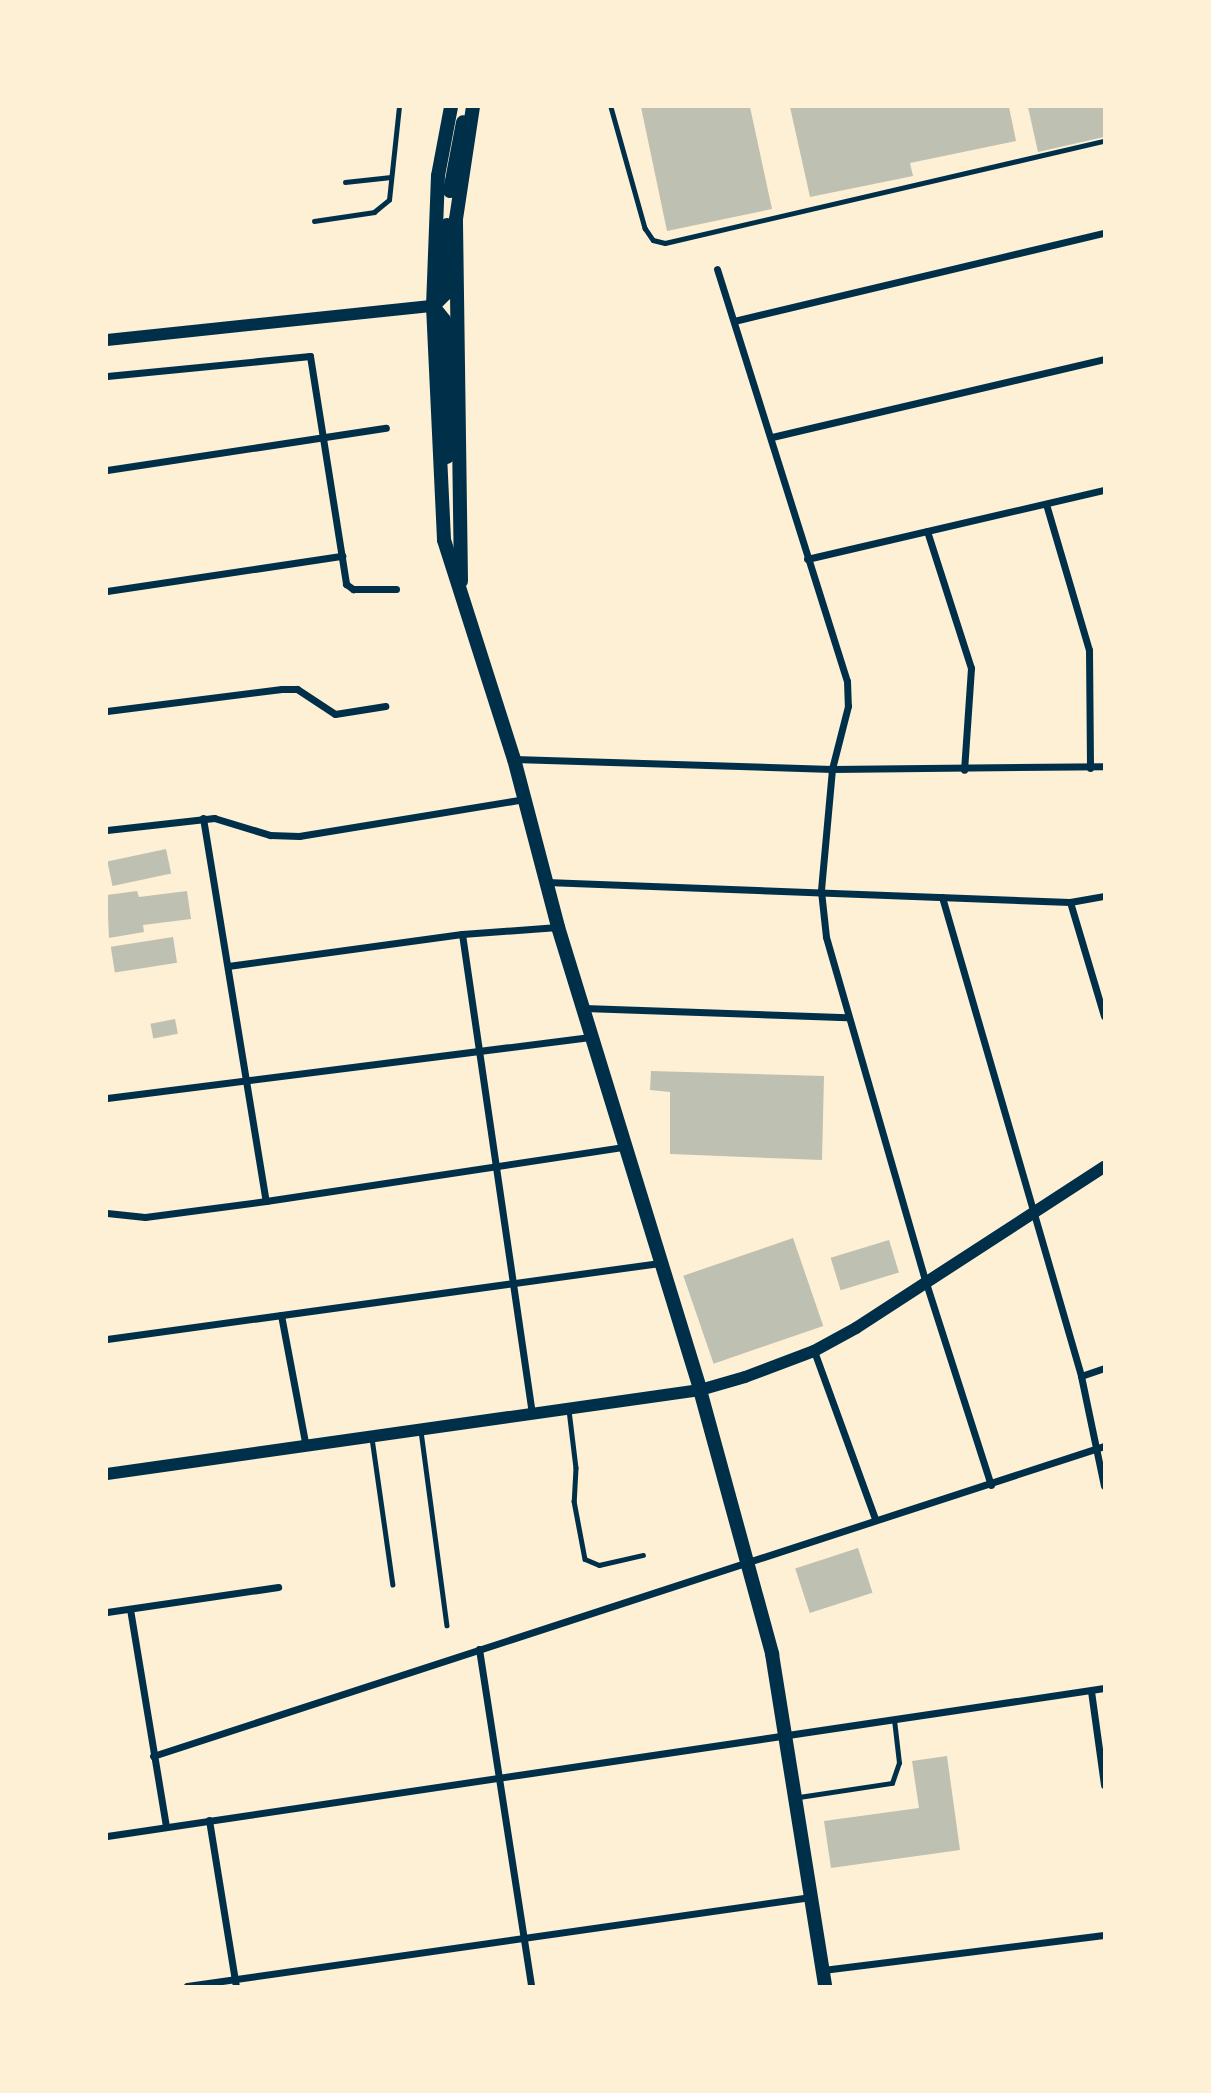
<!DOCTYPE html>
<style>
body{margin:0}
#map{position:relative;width:1211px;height:2093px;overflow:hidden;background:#fdf0d5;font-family:"Space Grotesk",sans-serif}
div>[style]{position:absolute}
.building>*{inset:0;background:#bec0b2;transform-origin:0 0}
.service>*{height:4.5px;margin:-2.25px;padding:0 2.25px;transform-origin:2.25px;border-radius:2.25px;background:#003049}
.minor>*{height:7px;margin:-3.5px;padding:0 3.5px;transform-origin:3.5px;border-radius:3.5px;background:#003049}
.tertiary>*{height:12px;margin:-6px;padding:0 6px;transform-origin:6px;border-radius:6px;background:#003049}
.secondary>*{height:14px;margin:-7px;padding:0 7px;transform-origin:7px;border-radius:7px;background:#003049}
span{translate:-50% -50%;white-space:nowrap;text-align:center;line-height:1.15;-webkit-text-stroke:7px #fdf0d5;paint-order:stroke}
.frame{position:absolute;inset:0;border:108px solid #fdf0d5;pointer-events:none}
</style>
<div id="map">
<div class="building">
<i style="clip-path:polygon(641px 107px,750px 107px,772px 209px,667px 231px)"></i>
<i style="clip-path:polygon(790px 107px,1009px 107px,1016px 141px,910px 163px,913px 176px,810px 197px)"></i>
<i style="clip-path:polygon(1028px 107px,1104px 107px,1104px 137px,1038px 152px)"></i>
<i style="left:166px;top:849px;width:25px;height:60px;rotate:78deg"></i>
<i style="clip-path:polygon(137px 891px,139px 897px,187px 891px,191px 919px,143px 925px,144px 932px,109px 938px,107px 895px)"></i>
<i style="left:173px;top:937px;width:26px;height:63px;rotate:81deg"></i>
<i style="left:175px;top:1019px;width:15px;height:25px;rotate:79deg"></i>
<i style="clip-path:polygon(651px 1071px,824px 1076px,822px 1160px,670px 1154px,670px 1092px,650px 1090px)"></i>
<i style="left:793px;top:1238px;width:93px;height:116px;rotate:71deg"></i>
<i style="left:889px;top:1240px;width:34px;height:61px;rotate:73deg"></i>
<i style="left:858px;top:1548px;width:47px;height:66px;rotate:72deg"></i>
<i style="clip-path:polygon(947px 1756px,960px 1850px,831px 1868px,824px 1821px,919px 1808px,912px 1761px)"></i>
</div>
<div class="service">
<i style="left:611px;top:107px;width:126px;rotate:74.3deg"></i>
<i style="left:645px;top:228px;width:14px;rotate:56deg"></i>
<i style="left:653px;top:240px;width:12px;rotate:14deg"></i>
<i style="left:665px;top:243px;width:451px;rotate:-13.1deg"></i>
<i style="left:345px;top:182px;width:46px;rotate:-6.2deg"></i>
<i style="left:314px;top:221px;width:61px;rotate:-8.5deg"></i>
<i style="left:374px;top:212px;width:19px;rotate:-39deg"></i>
<i style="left:389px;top:200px;width:94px;rotate:-83.9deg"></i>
<i style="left:569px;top:1410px;width:58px;rotate:83.1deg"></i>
<i style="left:576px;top:1468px;width:33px;rotate:93deg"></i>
<i style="left:574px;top:1501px;width:59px;rotate:79.3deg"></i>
<i style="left:585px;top:1559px;width:15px;rotate:23deg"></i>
<i style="left:599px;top:1565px;width:45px;rotate:-12.8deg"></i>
<i style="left:421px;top:1431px;width:196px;rotate:82.4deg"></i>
<i style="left:372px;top:1438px;width:148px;rotate:81.9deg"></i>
<i style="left:799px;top:1797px;width:94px;rotate:-8.6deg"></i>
<i style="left:892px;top:1783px;width:21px;rotate:-71deg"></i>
<i style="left:899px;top:1763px;width:43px;rotate:-96.6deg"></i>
</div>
<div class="minor">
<i style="left:717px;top:269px;width:432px;rotate:72.5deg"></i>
<i style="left:847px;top:681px;width:25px;rotate:88deg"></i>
<i style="left:848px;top:706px;width:65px;rotate:104.3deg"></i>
<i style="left:832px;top:769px;width:122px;rotate:95.2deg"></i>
<i style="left:821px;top:891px;width:46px;rotate:83.8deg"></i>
<i style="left:826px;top:937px;width:363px;rotate:73.9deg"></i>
<i style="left:927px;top:1286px;width:209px;rotate:72.2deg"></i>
<i style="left:734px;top:321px;width:380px;rotate:-13.4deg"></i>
<i style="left:107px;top:376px;width:204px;rotate:-5.6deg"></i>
<i style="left:310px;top:356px;width:231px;rotate:81deg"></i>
<i style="left:346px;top:584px;width:9px;rotate:36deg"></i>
<i style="left:353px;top:589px;width:43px"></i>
<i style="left:772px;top:437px;width:341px;rotate:-13.2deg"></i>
<i style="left:107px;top:470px;width:282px;rotate:-8.6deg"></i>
<i style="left:1046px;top:504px;width:152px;rotate:73.6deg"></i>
<i style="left:1089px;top:650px;width:118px;rotate:89.5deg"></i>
<i style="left:927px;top:531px;width:144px;rotate:72.2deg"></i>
<i style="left:971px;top:668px;width:102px;rotate:93.9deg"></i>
<i style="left:807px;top:559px;width:305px;rotate:-13.1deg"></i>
<i style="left:107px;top:591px;width:238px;rotate:-8.5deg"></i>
<i style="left:107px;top:711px;width:176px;rotate:-7.2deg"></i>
<i style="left:282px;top:689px;width:15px"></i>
<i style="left:297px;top:689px;width:45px;rotate:33.3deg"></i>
<i style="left:335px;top:714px;width:51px;rotate:-9.1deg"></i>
<i style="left:514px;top:759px;width:318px;rotate:1.8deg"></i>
<i style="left:832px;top:769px;width:272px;rotate:-0.6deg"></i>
<i style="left:203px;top:818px;width:388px;rotate:80.7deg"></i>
<i style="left:107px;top:830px;width:108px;rotate:-6.4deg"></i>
<i style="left:214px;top:818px;width:59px;rotate:16.9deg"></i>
<i style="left:270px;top:835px;width:29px;rotate:2deg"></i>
<i style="left:299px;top:836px;width:228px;rotate:-9.3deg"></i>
<i style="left:546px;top:882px;width:524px;rotate:2.19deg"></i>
<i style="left:1070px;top:902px;width:35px;rotate:-10deg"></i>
<i style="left:942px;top:897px;width:499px;rotate:73.8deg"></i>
<i style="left:1081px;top:1376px;width:112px;rotate:78.2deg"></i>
<i style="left:1070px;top:902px;width:119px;rotate:73.4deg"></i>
<i style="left:462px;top:934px;width:485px;rotate:81.7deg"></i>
<i style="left:228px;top:966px;width:236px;rotate:-7.8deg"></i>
<i style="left:462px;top:934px;width:96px;rotate:-4.2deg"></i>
<i style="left:584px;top:1008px;width:263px;rotate:2deg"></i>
<i style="left:107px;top:1098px;width:489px;rotate:-7.2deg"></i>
<i style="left:107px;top:1213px;width:38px;rotate:6deg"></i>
<i style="left:145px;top:1217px;width:122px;rotate:-7.5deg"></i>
<i style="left:266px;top:1201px;width:362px;rotate:-8.6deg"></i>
<i style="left:281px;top:1315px;width:134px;rotate:79.3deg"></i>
<i style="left:107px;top:1339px;width:558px;rotate:-7.83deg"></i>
<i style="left:814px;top:1351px;width:179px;rotate:70deg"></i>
<i style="left:1081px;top:1376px;width:24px;rotate:-19deg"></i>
<i style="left:130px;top:1609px;width:221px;rotate:80.6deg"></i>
<i style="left:107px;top:1612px;width:173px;rotate:-8.3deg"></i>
<i style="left:479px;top:1649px;width:341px;rotate:81.2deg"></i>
<i style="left:1091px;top:1691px;width:95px;rotate:82.1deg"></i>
<i style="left:153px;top:1756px;width:1000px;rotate:-18.05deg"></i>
<i style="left:209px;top:1820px;width:168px;rotate:80.8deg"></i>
<i style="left:107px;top:1836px;width:1008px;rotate:-8.44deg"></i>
<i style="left:823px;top:1970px;width:283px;rotate:-7.1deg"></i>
<i style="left:187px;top:1986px;width:630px;rotate:-8.12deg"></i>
</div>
<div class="tertiary">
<i style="left:107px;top:340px;width:328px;rotate:-6deg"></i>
<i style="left:107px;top:1474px;width:599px;rotate:-8.06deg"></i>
<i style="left:700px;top:1390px;width:47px;rotate:-16.1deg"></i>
<i style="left:745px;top:1377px;width:74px;rotate:-20.6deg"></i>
<i style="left:814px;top:1351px;width:48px;rotate:-28.7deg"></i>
<i style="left:856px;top:1328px;width:296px;rotate:-33deg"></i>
</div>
<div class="secondary">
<i style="left:451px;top:107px;width:70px;rotate:100.7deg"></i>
<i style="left:438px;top:176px;width:130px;rotate:92.2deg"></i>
<i style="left:433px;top:306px;width:234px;rotate:87.3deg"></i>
<i style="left:444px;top:540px;width:230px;rotate:72.3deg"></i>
<i style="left:514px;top:759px;width:174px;rotate:75.3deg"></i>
<i style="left:558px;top:927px;width:484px;rotate:72.9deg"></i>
<i style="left:700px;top:1390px;width:274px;rotate:74.7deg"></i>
<i style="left:772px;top:1654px;width:336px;rotate:80.9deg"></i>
<i style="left:450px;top:191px;width:70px;rotate:-79.3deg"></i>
<i style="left:433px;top:306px;width:18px;rotate:52deg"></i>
<i style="left:444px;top:320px;width:137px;rotate:88.7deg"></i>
<i style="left:433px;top:306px;width:17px;rotate:-45deg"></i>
<i style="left:445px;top:294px;width:69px;rotate:-88.3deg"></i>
<i style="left:461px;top:581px;width:362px;rotate:-90.8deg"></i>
<i style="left:456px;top:219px;width:113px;rotate:-81.4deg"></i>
</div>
<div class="frame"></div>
</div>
